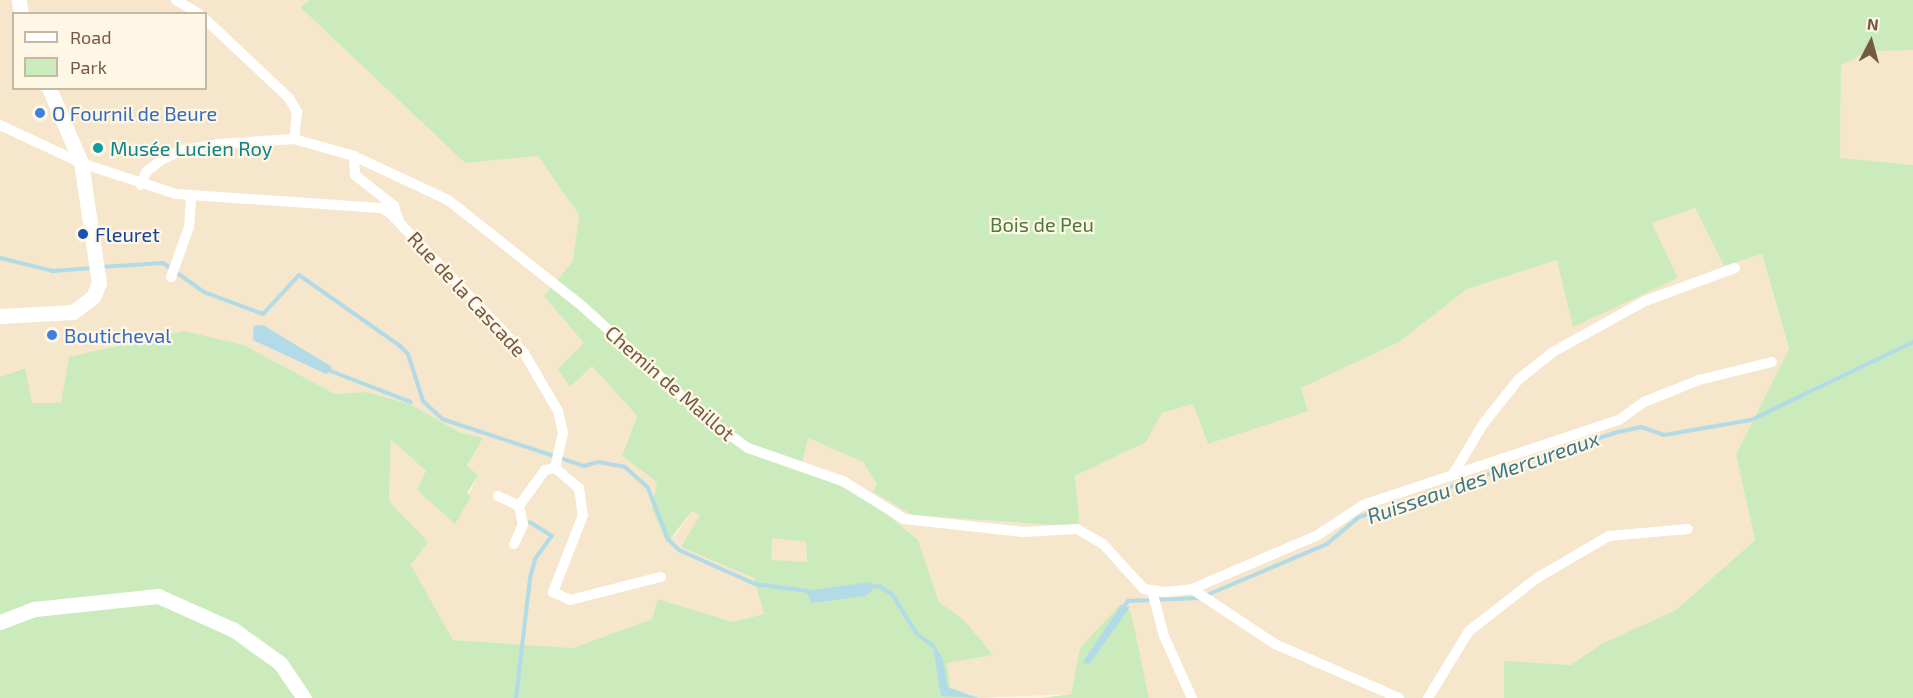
<!DOCTYPE html>
<meta charset="utf-8">
<style>
body{margin:0}
#map{position:relative;width:1913px;height:698px;overflow:hidden;background:#fef4de;font-family:"Exo 2",sans-serif}
div>[style]{position:absolute}
.residential>*{inset:0;background:#f5e6cc}
.green>*{inset:0;background:#cbebbc}
.water>*{inset:0;background:#b2dbe7}
.stream>*{height:4px;margin:-2px;padding:0 2px;transform-origin:2px;border-radius:2px;background:#b2dbe7}
.street>*{height:10px;margin:-5px;padding:0 5px;transform-origin:5px;border-radius:5px;background:#fff}
.secondary>*{height:15px;margin:-7.5px;padding:0 7.5px;transform-origin:7.5px;border-radius:7.5px;background:#fff}
.dots>*{width:16px;height:16px;translate:-50% -50%;box-sizing:border-box;border:3px solid #fff7e5;border-radius:50%}
span{translate:-50% -50%;white-space:nowrap;text-align:center;line-height:1.15;-webkit-text-stroke:4.5px #fff7e5;paint-order:stroke}
.shop-label{font-size:20px;color:#366cbe}
.left{translate:0 -50%;text-align:left}
.culture-label{font-size:20px;color:#0d838f}
.park-label{font-size:20px;color:#4a7b3c}
.transit-label{font-size:20px;color:#164399}
.street-label{font-size:20px;color:#745a45}
.water-label{font-size:21px;color:#3d768a;font-style:italic}
.legend{position:absolute;left:12px;top:12px;width:195px;height:78px;box-sizing:border-box;background:#fff7e5;border:2px solid #c7b8a5;margin:0;padding:8px 10px;list-style:none;font-size:18px;color:#745a45}
.legend li{display:flex;align-items:center;gap:12px;height:30px}
.legend b{width:30px;border:2px solid #c7b8a5}
.north{position:absolute;left:1841px;top:12px;width:60px;height:60px;-webkit-text-stroke:4px #fff7e5;paint-order:stroke;rotate:6deg;font-size:16px;font-weight:700;line-height:24px;text-align:center;color:#745a45}
.north::after{content:'';display:block;margin:auto;width:21px;height:27px;background:#745a45;clip-path:polygon(50% 0,100% 100%,50% 72%,0 100%)}
</style>
<div id="map">
<div class="residential">
<i style="clip-path:polygon(evenodd,0 0,309px 0,300px 7px,465px 163px,538px 156px,579px 215px,573px 261px,545px 296px,584px 343px,592px 366px,637px 416px,622px 456px,658px 482px,652px 509px,674px 537px,693px 510px,772px 538px,806px 542px,807px 563px,764px 614px,733px 622px,658px 599px,652px 619px,573px 648px,453px 640px,411px 565px,428px 542px,389px 501px,391px 438px,426px 471px,455px 523px,478px 475px,467px 467px,483px 438px,459px 432px,410px 404px,366px 392px,335px 394px,244px 345px,62px 403px,32px 403px,24px 368px,0 377px,0 0,14px 14px,206px 14px,206px 88px,14px 88px,14px 14px)"></i>
<i style="clip-path:polygon(1907px 48px,1913px 50px,1913px 165px,1840px 159px,1841px 65px,1870px 51px)"></i>
<i style="clip-path:polygon(1695px 208px,1724px 266px,1762px 254px,1789px 350px,1736px 455px,1755px 540px,1676px 610px,1601px 644px,1571px 665px,1504px 662px,1504px 698px,1149px 698px,1131px 612px,1080px 648px,1071px 694px,977px 698px,950px 687px,947px 663px,993px 655px,964px 620px,939px 602px,918px 540px,866px 497px,801px 470px,808px 438px,863px 462px,877px 485px,872px 490px,912px 515px,1080px 527px,1075px 476px,1146px 442px,1162px 413px,1193px 404px,1208px 444px,1308px 410px,1301px 388px,1399px 342px,1467px 289px,1558px 260px,1573px 326px,1678px 278px,1652px 223px)"></i>
</div>
<div class="green">
<i style="clip-path:polygon(evenodd,309px 0,1913px 0,1913px 50px,1870px 51px,1841px 65px,1840px 158px,1913px 165px,1913px 698px,1504px 698px,1504px 661px,1571px 665px,1601px 644px,1676px 610px,1755px 540px,1736px 455px,1789px 349px,1762px 254px,1724px 266px,1695px 208px,1652px 223px,1678px 278px,1573px 327px,1557px 260px,1467px 289px,1399px 342px,1301px 388px,1308px 411px,1208px 444px,1193px 404px,1162px 413px,1146px 442px,1075px 476px,1080px 527px,912px 515px,872px 491px,877px 485px,863px 462px,808px 438px,801px 470px,866px 497px,918px 540px,939px 602px,964px 620px,993px 655px,947px 663px,950px 687px,977px 698px,312px 698px,285px 658px,159px 589px,0 616px,0 377px,25px 368px,32px 403px,61px 403px,69px 357px,184px 331px,244px 345px,335px 394px,366px 392px,410px 404px,459px 432px,483px 438px,467px 466px,478px 475px,467px 493px,471px 496px,455px 524px,417px 490px,426px 471px,391px 439px,389px 501px,428px 542px,411px 565px,453px 640px,573px 648px,652px 619px,658px 599px,733px 622px,764px 614px,754px 578px,681px 547px,700px 515px,692px 511px,667px 543px,652px 509px,657px 482px,622px 456px,637px 416px,592px 366px,570px 387px,558px 369px,584px 343px,544px 296px,573px 261px,579px 215px,538px 156px,465px 163px,300px 7px,309px 0,772px 538px,806px 542px,807px 562px,771px 560px,772px 538px)"></i>
<i style="clip-path:polygon(157px 603px,231px 636px,275px 668px,296px 698px,0 698px,0 630px,36px 617px)"></i>
<i style="clip-path:polygon(1120px 605px,1131px 612px,1149px 698px,1041px 698px,1071px 694px,1080px 648px)"></i>
</div>
<div class="water">
<i style="clip-path:polygon(263px 325px,332px 367px,330px 371px,326px 374px,253px 340px,254px 326px)"></i>
<i style="clip-path:polygon(871px 582px,872px 591px,865px 596px,811px 603px,806px 591px)"></i>
<i style="clip-path:polygon(1121px 605px,1130px 607px,1089px 665px,1083px 662px)"></i>
<i style="clip-path:polygon(932px 641px,943px 659px,948px 688px,979px 698px,941px 696px)"></i>
</div>
<div class="stream">
<i style="left:0;top:258px;width:55px;rotate:13.8deg"></i>
<i style="left:53px;top:271px;width:41px;rotate:-4.2deg"></i>
<i style="left:101px;top:267px;width:62px;rotate:-3.7deg"></i>
<i style="left:163px;top:263px;width:50px;rotate:35.3deg"></i>
<i style="left:204px;top:292px;width:63px;rotate:20.4deg"></i>
<i style="left:263px;top:314px;width:53px;rotate:-47.3deg"></i>
<i style="left:299px;top:275px;width:123px;rotate:35.1deg"></i>
<i style="left:400px;top:346px;width:11px;rotate:45deg"></i>
<i style="left:408px;top:354px;width:49px;rotate:72.3deg"></i>
<i style="left:423px;top:401px;width:26px;rotate:43deg"></i>
<i style="left:442px;top:419px;width:150px;rotate:18.3deg"></i>
<i style="left:584px;top:466px;width:15px;rotate:-16deg"></i>
<i style="left:598px;top:462px;width:27px;rotate:10deg"></i>
<i style="left:625px;top:467px;width:31px;rotate:42deg"></i>
<i style="left:648px;top:488px;width:55px;rotate:68.6deg"></i>
<i style="left:668px;top:539px;width:16px;rotate:45deg"></i>
<i style="left:679px;top:550px;width:83px;rotate:24.1deg"></i>
<i style="left:755px;top:584px;width:54px;rotate:7.4deg"></i>
<i style="left:328px;top:370px;width:89px;rotate:21.1deg"></i>
<i style="left:869px;top:587px;width:10px;rotate:-6deg"></i>
<i style="left:879px;top:586px;width:15px;rotate:32deg"></i>
<i style="left:892px;top:594px;width:47px;rotate:58deg"></i>
<i style="left:917px;top:634px;width:21px;rotate:37deg"></i>
<i style="left:1207px;top:595px;width:130px;rotate:-23deg"></i>
<i style="left:1327px;top:544px;width:42px;rotate:-40.2deg"></i>
<i style="left:1359px;top:517px;width:273px;rotate:-18.2deg"></i>
<i style="left:1618px;top:432px;width:24px;rotate:-12deg"></i>
<i style="left:1641px;top:427px;width:24px;rotate:19deg"></i>
<i style="left:1664px;top:435px;width:88px;rotate:-9.8deg"></i>
<i style="left:1751px;top:420px;width:180px;rotate:-25.7deg"></i>
<i style="left:1122px;top:609px;width:10px;rotate:-53deg"></i>
<i style="left:1128px;top:601px;width:72px;rotate:-2.4deg"></i>
<i style="left:516px;top:698px;width:121px;rotate:-83.3deg"></i>
<i style="left:530px;top:578px;width:20px;rotate:-75deg"></i>
<i style="left:535px;top:559px;width:29px;rotate:-54deg"></i>
<i style="left:552px;top:536px;width:26px;rotate:-148deg"></i>
</div>
<div class="street">
<i style="left:176px;top:0;width:27px;rotate:31deg"></i>
<i style="left:206px;top:20px;width:114px;rotate:43.2deg"></i>
<i style="left:289px;top:98px;width:16px;rotate:60deg"></i>
<i style="left:297px;top:112px;width:27px;rotate:96deg"></i>
<i style="left:0;top:125px;width:89px;rotate:25.1deg"></i>
<i style="left:81px;top:163px;width:100px;rotate:18.1deg"></i>
<i style="left:176px;top:194px;width:205px;rotate:3.9deg"></i>
<i style="left:381px;top:208px;width:10px;rotate:29deg"></i>
<i style="left:390px;top:213px;width:194px;rotate:46.3deg"></i>
<i style="left:524px;top:353px;width:67px;rotate:59.6deg"></i>
<i style="left:558px;top:411px;width:23px;rotate:77deg"></i>
<i style="left:563px;top:433px;width:36px;rotate:103deg"></i>
<i style="left:555px;top:468px;width:31px;rotate:40deg"></i>
<i style="left:579px;top:488px;width:27px;rotate:82deg"></i>
<i style="left:583px;top:515px;width:83px;rotate:111.3deg"></i>
<i style="left:553px;top:592px;width:19px;rotate:25deg"></i>
<i style="left:570px;top:600px;width:94px;rotate:-14.2deg"></i>
<i style="left:354px;top:156px;width:19px;rotate:87deg"></i>
<i style="left:355px;top:175px;width:50px;rotate:38.5deg"></i>
<i style="left:394px;top:206px;width:16px;rotate:72deg"></i>
<i style="left:141px;top:185px;width:14px;rotate:-69deg"></i>
<i style="left:146px;top:172px;width:19px;rotate:-39deg"></i>
<i style="left:161px;top:160px;width:23px;rotate:-25deg"></i>
<i style="left:182px;top:150px;width:36px;rotate:-9deg"></i>
<i style="left:218px;top:144px;width:76px;rotate:-3.8deg"></i>
<i style="left:294px;top:139px;width:62px;rotate:15.8deg"></i>
<i style="left:354px;top:156px;width:104px;rotate:25.1deg"></i>
<i style="left:448px;top:200px;width:171px;rotate:38.3deg"></i>
<i style="left:582px;top:306px;width:167px;rotate:42.1deg"></i>
<i style="left:706px;top:418px;width:52px;rotate:35.5deg"></i>
<i style="left:748px;top:448px;width:101px;rotate:19.2deg"></i>
<i style="left:843px;top:481px;width:72px;rotate:31.9deg"></i>
<i style="left:904px;top:519px;width:120px;rotate:6.2deg"></i>
<i style="left:1023px;top:532px;width:54px;rotate:-3.2deg"></i>
<i style="left:1077px;top:529px;width:30px;rotate:30deg"></i>
<i style="left:1103px;top:544px;width:61px;rotate:47.7deg"></i>
<i style="left:1144px;top:589px;width:21px;rotate:8deg"></i>
<i style="left:1165px;top:592px;width:27px;rotate:-6deg"></i>
<i style="left:1192px;top:589px;width:137px;rotate:-23.2deg"></i>
<i style="left:1318px;top:535px;width:54px;rotate:-33.7deg"></i>
<i style="left:1363px;top:505px;width:270px;rotate:-18.4deg"></i>
<i style="left:1619px;top:420px;width:31px;rotate:-36deg"></i>
<i style="left:1644px;top:402px;width:59px;rotate:-21.8deg"></i>
<i style="left:1699px;top:380px;width:75px;rotate:-13.9deg"></i>
<i style="left:171px;top:277px;width:53px;rotate:-70.2deg"></i>
<i style="left:189px;top:227px;width:32px;rotate:-86deg"></i>
<i style="left:1454px;top:473px;width:57px;rotate:-59.4deg"></i>
<i style="left:1483px;top:424px;width:58px;rotate:-51.3deg"></i>
<i style="left:1519px;top:379px;width:43px;rotate:-38.5deg"></i>
<i style="left:1553px;top:352px;width:105px;rotate:-29deg"></i>
<i style="left:1645px;top:301px;width:96px;rotate:-20.1deg"></i>
<i style="left:498px;top:496px;width:23px;rotate:25deg"></i>
<i style="left:514px;top:544px;width:21px;rotate:-65deg"></i>
<i style="left:523px;top:525px;width:19px;rotate:-102deg"></i>
<i style="left:519px;top:506px;width:44px;rotate:-54.2deg"></i>
<i style="left:545px;top:470px;width:10px;rotate:-11deg"></i>
<i style="left:1192px;top:589px;width:100px;rotate:33.5deg"></i>
<i style="left:1275px;top:644px;width:135px;rotate:23.5deg"></i>
<i style="left:1152px;top:591px;width:47px;rotate:75.1deg"></i>
<i style="left:1164px;top:636px;width:68px;rotate:65.7deg"></i>
<i style="left:1428px;top:698px;width:79px;rotate:-58.5deg"></i>
<i style="left:1469px;top:631px;width:86px;rotate:-37.9deg"></i>
<i style="left:1537px;top:578px;width:83px;rotate:-30.3deg"></i>
<i style="left:1609px;top:536px;width:79px;rotate:-5.1deg"></i>
</div>
<div class="secondary">
<i style="left:19px;top:0;width:14px;rotate:82deg"></i>
<i style="left:0;top:316px;width:73px;rotate:-3.1deg"></i>
<i style="left:73px;top:312px;width:25px;rotate:-37deg"></i>
<i style="left:93px;top:297px;width:15px;rotate:-67deg"></i>
<i style="left:99px;top:283px;width:121px;rotate:-98.5deg"></i>
<i style="left:81px;top:163px;width:82px;rotate:-113.1deg"></i>
<i style="left:0;top:622px;width:36px;rotate:-21deg"></i>
<i style="left:34px;top:609px;width:125px;rotate:-6deg"></i>
<i style="left:158px;top:596px;width:83px;rotate:24.1deg"></i>
<i style="left:234px;top:630px;width:57px;rotate:35.7deg"></i>
<i style="left:280px;top:663px;width:42px;rotate:55.6deg"></i>
</div>
<div class="dots">
<i style="left:40px;top:113px;background:#3f7fe0"></i>
<i style="left:98px;top:148px;background:#0f9aa8"></i>
<i style="left:83px;top:234px;background:#1a4fb4"></i>
<i style="left:52px;top:335px;background:#3f7fe0"></i>
</div>
<div class="shop-label">
<span class="left" style="left:52px;top:113px">O Fournil de Beure</span>
<span class="left" style="left:64px;top:335px">Bouticheval</span>
</div>
<div class="culture-label">
<span class="left" style="left:110px;top:148px">Musée Lucien Roy</span>
</div>
<div class="park-label">
<span style="left:1042px;top:224px">Bois de Peu</span>
</div>
<div class="transit-label">
<span class="left" style="left:95px;top:234px">Fleuret</span>
</div>
<div class="street-label">
<span style="left:467px;top:294px;rotate:47deg">Rue de la Cascade</span>
<span style="left:670px;top:383px;rotate:41deg">Chemin de Maillot</span>
</div>
<div class="water-label">
<span style="left:1483px;top:477px;rotate:-19deg">Ruisseau des Mercureaux</span>
</div>
<ul class="legend">
<li><b style="height:8px;background:#fff"></b>Road</li>
<li><b style="height:16px;background:#cbebbc"></b>Park</li>
</ul>
<div class="north">N</div>
</div>
